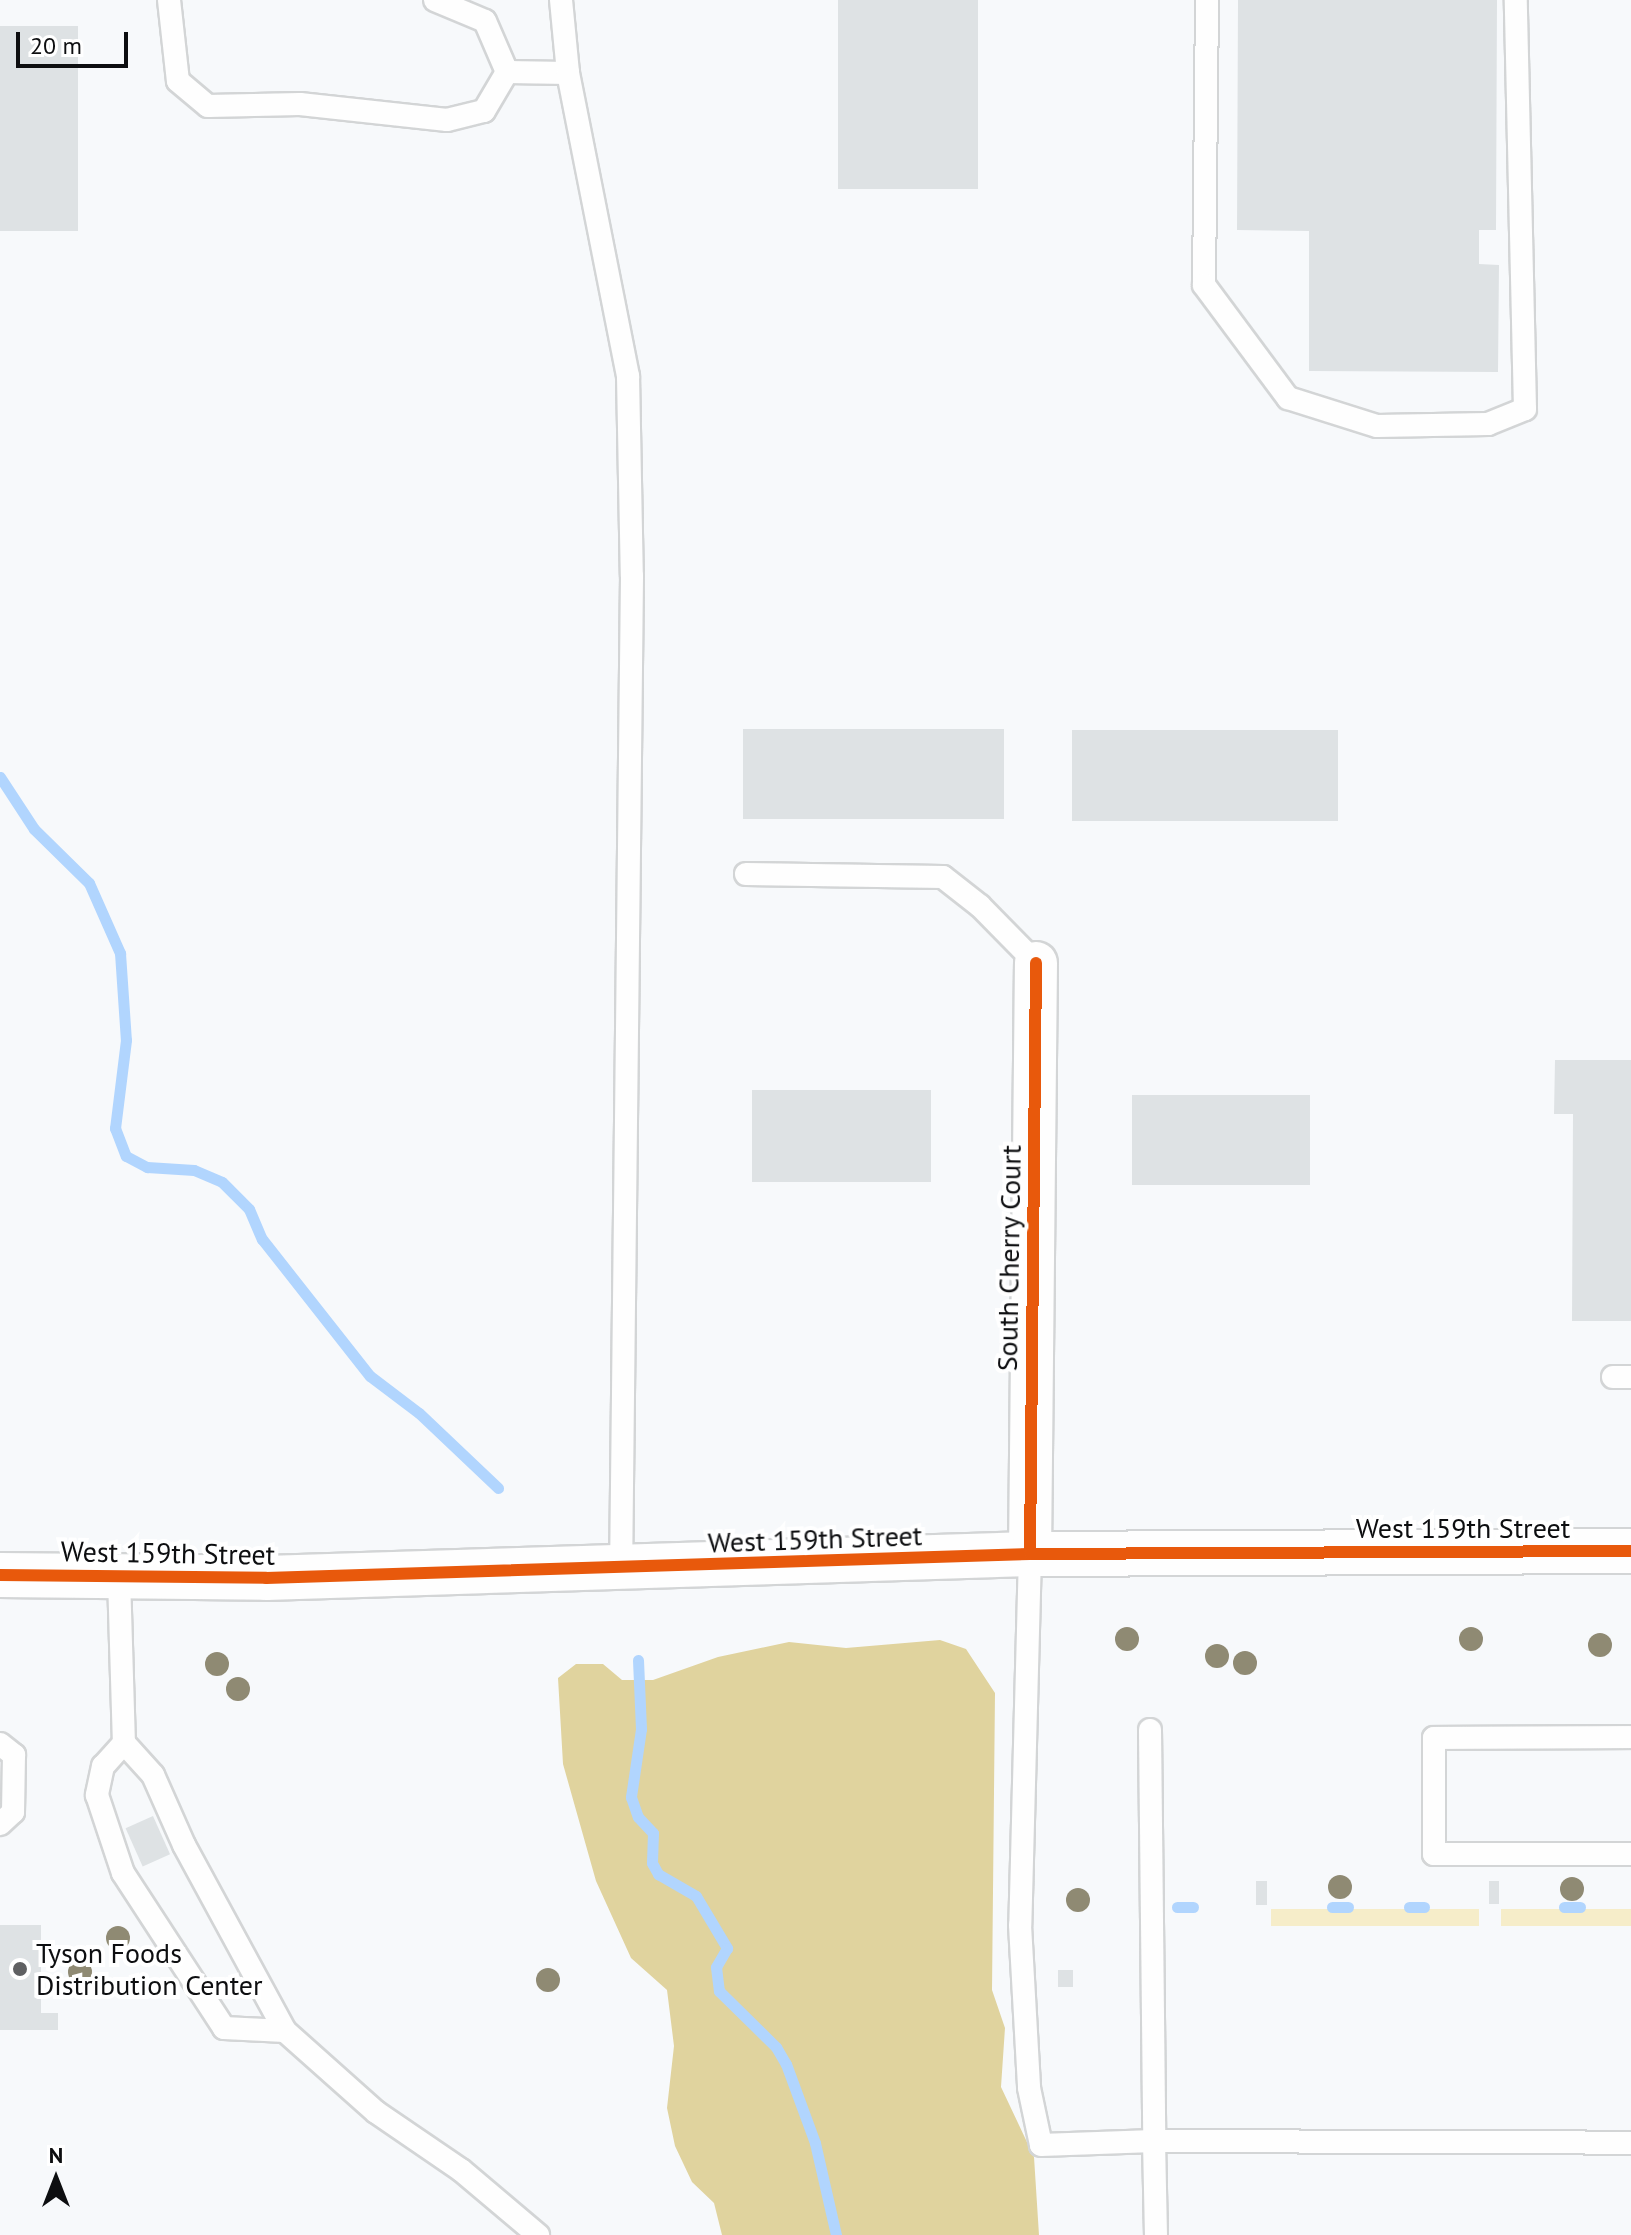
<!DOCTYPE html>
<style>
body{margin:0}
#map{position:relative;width:1631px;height:2235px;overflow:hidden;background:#f7f9fb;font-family:"PT Sans",sans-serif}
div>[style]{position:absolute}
.green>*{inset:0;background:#f6edc9;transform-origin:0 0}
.forest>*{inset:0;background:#e0d39e}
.stream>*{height:11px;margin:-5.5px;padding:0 5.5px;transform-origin:5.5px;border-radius:5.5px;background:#b1d5fe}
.building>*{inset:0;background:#dee2e4;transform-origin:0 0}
.roads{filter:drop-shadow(2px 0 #d3d5d6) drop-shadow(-2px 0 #d3d5d6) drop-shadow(0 2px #d3d5d6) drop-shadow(0 -2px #d3d5d6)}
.service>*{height:22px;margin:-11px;padding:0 11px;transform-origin:11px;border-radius:11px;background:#fefefe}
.minor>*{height:42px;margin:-21px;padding:0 21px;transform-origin:21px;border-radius:21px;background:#fefefe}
.tertiary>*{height:44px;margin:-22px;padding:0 22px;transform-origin:22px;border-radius:22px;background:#fefefe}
.cycleway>*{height:12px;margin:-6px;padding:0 6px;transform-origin:6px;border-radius:6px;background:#e8590c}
.trees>*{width:24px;height:24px;margin:-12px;border-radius:50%;background:#8f8a73}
.dots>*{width:22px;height:22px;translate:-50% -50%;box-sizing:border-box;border:4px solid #fff;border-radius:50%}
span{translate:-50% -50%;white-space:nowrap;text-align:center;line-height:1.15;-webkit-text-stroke:8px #fff;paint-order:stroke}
.street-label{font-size:28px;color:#0d0e10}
.poi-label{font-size:28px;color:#0d0e10}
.left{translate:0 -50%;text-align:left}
.north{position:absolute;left:16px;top:2139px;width:80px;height:80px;-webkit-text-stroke:6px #fff;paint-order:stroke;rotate:0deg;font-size:22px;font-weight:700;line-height:32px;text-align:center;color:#0d0e10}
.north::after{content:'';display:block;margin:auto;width:28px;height:36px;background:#0d0e10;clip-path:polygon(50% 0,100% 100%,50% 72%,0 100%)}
.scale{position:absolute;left:16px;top:32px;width:112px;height:36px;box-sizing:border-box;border:4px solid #0d0e10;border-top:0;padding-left:10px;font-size:24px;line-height:28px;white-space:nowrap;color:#0d0e10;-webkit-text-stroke:6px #fff;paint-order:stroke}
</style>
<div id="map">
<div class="green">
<i style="left:1271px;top:1909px;width:208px;height:17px"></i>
<i style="left:1501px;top:1909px;width:130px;height:17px"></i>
</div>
<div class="forest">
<i style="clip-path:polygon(940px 1640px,966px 1649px,995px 1693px,992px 1990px,1005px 2028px,1001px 2087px,1034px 2157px,1039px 2235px,722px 2235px,714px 2203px,692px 2182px,675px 2146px,667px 2108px,674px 2046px,667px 1990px,631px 1958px,596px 1881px,563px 1764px,558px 1678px,576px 1664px,603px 1664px,622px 1680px,653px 1680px,718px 1657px,789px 1642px,846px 1648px)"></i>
</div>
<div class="stream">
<i style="left:0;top:777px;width:62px;rotate:56.8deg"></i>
<i style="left:34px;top:829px;width:77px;rotate:44.5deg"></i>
<i style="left:89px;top:883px;width:77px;rotate:66.1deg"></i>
<i style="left:120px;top:953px;width:87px;rotate:86.1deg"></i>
<i style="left:126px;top:1040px;width:89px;rotate:97.1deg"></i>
<i style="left:115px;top:1128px;width:30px;rotate:69deg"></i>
<i style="left:126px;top:1156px;width:24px;rotate:28deg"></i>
<i style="left:147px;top:1167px;width:47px;rotate:3.7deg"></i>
<i style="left:194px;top:1170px;width:30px;rotate:23deg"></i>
<i style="left:222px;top:1182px;width:38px;rotate:45deg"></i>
<i style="left:249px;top:1209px;width:33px;rotate:67deg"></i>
<i style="left:262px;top:1239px;width:174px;rotate:51.8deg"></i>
<i style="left:370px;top:1376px;width:61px;rotate:37.1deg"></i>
<i style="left:419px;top:1413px;width:109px;rotate:43.5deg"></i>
<i style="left:638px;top:1660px;width:69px;rotate:87.5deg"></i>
<i style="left:641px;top:1729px;width:69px;rotate:98.4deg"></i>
<i style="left:631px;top:1797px;width:21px;rotate:71deg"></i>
<i style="left:638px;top:1817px;width:22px;rotate:47deg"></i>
<i style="left:653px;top:1833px;width:30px;rotate:92deg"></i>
<i style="left:652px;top:1863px;width:13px;rotate:61deg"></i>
<i style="left:658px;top:1874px;width:44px;rotate:30.1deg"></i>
<i style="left:696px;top:1896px;width:61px;rotate:59.2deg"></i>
<i style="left:727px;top:1948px;width:22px;rotate:120deg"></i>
<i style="left:716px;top:1967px;width:24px;rotate:83deg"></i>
<i style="left:719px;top:1991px;width:80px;rotate:44.5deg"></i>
<i style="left:776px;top:2047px;width:20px;rotate:60deg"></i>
<i style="left:786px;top:2064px;width:84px;rotate:69.8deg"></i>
<i style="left:815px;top:2143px;width:94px;rotate:77.1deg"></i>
<i style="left:1177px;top:1907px;width:16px"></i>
<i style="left:1332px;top:1907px;width:16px"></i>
<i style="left:1409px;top:1907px;width:15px"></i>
<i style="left:1564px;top:1907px;width:16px"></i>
</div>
<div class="building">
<i style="left:838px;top:0;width:140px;height:189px"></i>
<i style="clip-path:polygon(1238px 0,1497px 0,1496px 230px,1479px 230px,1479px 264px,1499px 265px,1498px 372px,1309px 371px,1309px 231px,1237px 230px)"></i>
<i style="left:0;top:26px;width:78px;height:205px"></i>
<i style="left:743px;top:729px;width:261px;height:90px"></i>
<i style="left:1072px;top:730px;width:266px;height:91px"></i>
<i style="clip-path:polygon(1555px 1060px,1631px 1060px,1631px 1321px,1572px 1321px,1573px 1114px,1554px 1114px)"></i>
<i style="left:752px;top:1090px;width:179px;height:92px"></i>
<i style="left:1132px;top:1095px;width:178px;height:90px"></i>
<i style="left:153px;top:1816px;width:42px;height:30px;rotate:66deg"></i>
<i style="left:1256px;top:1881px;width:11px;height:24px"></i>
<i style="left:1489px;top:1881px;width:10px;height:23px"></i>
<i style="clip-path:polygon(0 1925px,41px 1925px,41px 2013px,58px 2013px,58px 2030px,0 2030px)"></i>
<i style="left:1073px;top:1970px;width:17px;height:15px;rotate:90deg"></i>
</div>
<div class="roads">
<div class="service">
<i style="left:169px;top:0;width:81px;rotate:83.7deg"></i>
<i style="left:178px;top:81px;width:39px;rotate:40deg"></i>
<i style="left:208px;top:106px;width:92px;rotate:-1.2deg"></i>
<i style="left:300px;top:104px;width:148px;rotate:6.2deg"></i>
<i style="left:447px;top:120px;width:38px;rotate:-14deg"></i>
<i style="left:484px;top:111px;width:45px;rotate:-59.5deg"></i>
<i style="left:507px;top:72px;width:61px;rotate:0.9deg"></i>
<i style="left:435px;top:0;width:54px;rotate:22.8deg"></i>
<i style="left:485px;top:21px;width:56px;rotate:66.7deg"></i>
<i style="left:561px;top:0;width:73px;rotate:84.5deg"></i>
<i style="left:568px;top:73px;width:309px;rotate:78.8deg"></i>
<i style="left:628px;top:376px;width:200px;rotate:88.9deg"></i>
<i style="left:632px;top:576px;width:994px;rotate:90.63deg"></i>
<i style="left:1207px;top:0;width:285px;rotate:90.6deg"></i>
<i style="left:1204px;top:285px;width:141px;rotate:53.4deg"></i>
<i style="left:1288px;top:398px;width:93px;rotate:17.5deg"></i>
<i style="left:1377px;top:426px;width:111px;rotate:-1deg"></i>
<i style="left:1488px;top:424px;width:40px;rotate:-22deg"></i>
<i style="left:1525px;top:409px;width:409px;rotate:-91.3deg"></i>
<i style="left:746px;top:874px;width:197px;rotate:0.9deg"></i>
<i style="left:943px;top:877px;width:47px;rotate:38.1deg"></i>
<i style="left:980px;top:906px;width:80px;rotate:45.5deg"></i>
<i style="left:1613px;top:1377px;width:18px"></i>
<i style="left:1030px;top:1554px;width:371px;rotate:91.5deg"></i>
<i style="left:1020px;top:1925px;width:163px;rotate:86.8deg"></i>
<i style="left:1029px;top:2088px;width:58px;rotate:78.1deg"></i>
<i style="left:1041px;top:2145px;width:113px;rotate:-2deg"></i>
<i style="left:1154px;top:2141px;width:94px;rotate:88.8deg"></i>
<i style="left:119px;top:1577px;width:166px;rotate:88.3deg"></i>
<i style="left:124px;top:1743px;width:43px;rotate:47.8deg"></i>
<i style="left:153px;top:1775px;width:77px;rotate:66.1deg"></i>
<i style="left:184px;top:1845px;width:212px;rotate:61.5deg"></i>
<i style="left:285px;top:2031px;width:122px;rotate:41.7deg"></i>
<i style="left:376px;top:2112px;width:103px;rotate:34.3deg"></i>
<i style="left:461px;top:2170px;width:101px;rotate:40.2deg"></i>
<i style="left:1150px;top:1730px;width:411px;rotate:89.4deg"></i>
<i style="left:1154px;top:2141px;width:477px;rotate:0.2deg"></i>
<i style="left:1631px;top:1737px;width:197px;rotate:179.7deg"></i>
<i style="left:1434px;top:1738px;width:116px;rotate:90deg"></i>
<i style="left:1434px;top:1854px;width:197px"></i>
<i style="left:124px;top:1743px;width:31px;rotate:132deg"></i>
<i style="left:103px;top:1766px;width:30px;rotate:102deg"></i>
<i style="left:97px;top:1795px;width:82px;rotate:71.6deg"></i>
<i style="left:123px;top:1873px;width:185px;rotate:56.9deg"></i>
<i style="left:224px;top:2028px;width:61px;rotate:2.8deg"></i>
<i style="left:0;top:1744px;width:18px;rotate:38deg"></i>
<i style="left:14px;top:1755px;width:57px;rotate:91deg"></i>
<i style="left:13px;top:1812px;width:18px;rotate:137deg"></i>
</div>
<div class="minor">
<i style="left:1030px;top:1554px;width:591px;rotate:-89.42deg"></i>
</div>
<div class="tertiary">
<i style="left:0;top:1575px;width:266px;rotate:0.6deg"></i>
<i style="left:266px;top:1578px;width:764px;rotate:-1.8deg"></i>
<i style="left:1030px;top:1554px;width:601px;rotate:-0.29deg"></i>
</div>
</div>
<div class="cycleway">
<i style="left:1030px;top:1554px;width:591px;rotate:-89.42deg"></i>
<i style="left:0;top:1575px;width:266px;rotate:0.6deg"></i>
<i style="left:266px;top:1578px;width:764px;rotate:-1.8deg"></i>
<i style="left:1030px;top:1554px;width:601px;rotate:-0.29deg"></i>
</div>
<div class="trees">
<i style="left:1127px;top:1639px"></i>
<i style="left:1471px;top:1639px"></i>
<i style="left:1600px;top:1645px"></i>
<i style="left:1217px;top:1656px"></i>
<i style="left:1245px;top:1663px"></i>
<i style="left:217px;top:1664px"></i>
<i style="left:238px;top:1689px"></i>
<i style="left:1340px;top:1887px"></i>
<i style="left:1572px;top:1889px"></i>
<i style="left:1078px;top:1900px"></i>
<i style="left:118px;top:1938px"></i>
<i style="left:80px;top:1972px"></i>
<i style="left:548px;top:1980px"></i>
</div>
<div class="dots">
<i style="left:20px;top:1969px;background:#5f6062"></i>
</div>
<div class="street-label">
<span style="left:1009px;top:1258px;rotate:-89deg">South Cherry Court</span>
<span style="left:1463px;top:1528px">West 159th Street</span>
<span style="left:815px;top:1539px;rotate:-2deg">West 159th Street</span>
<span style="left:168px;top:1553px;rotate:1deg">West 159th Street</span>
</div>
<div class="poi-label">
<span class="left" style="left:36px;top:1969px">Tyson Foods<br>Distribution Center</span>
</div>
<div class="north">N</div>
<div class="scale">20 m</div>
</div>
